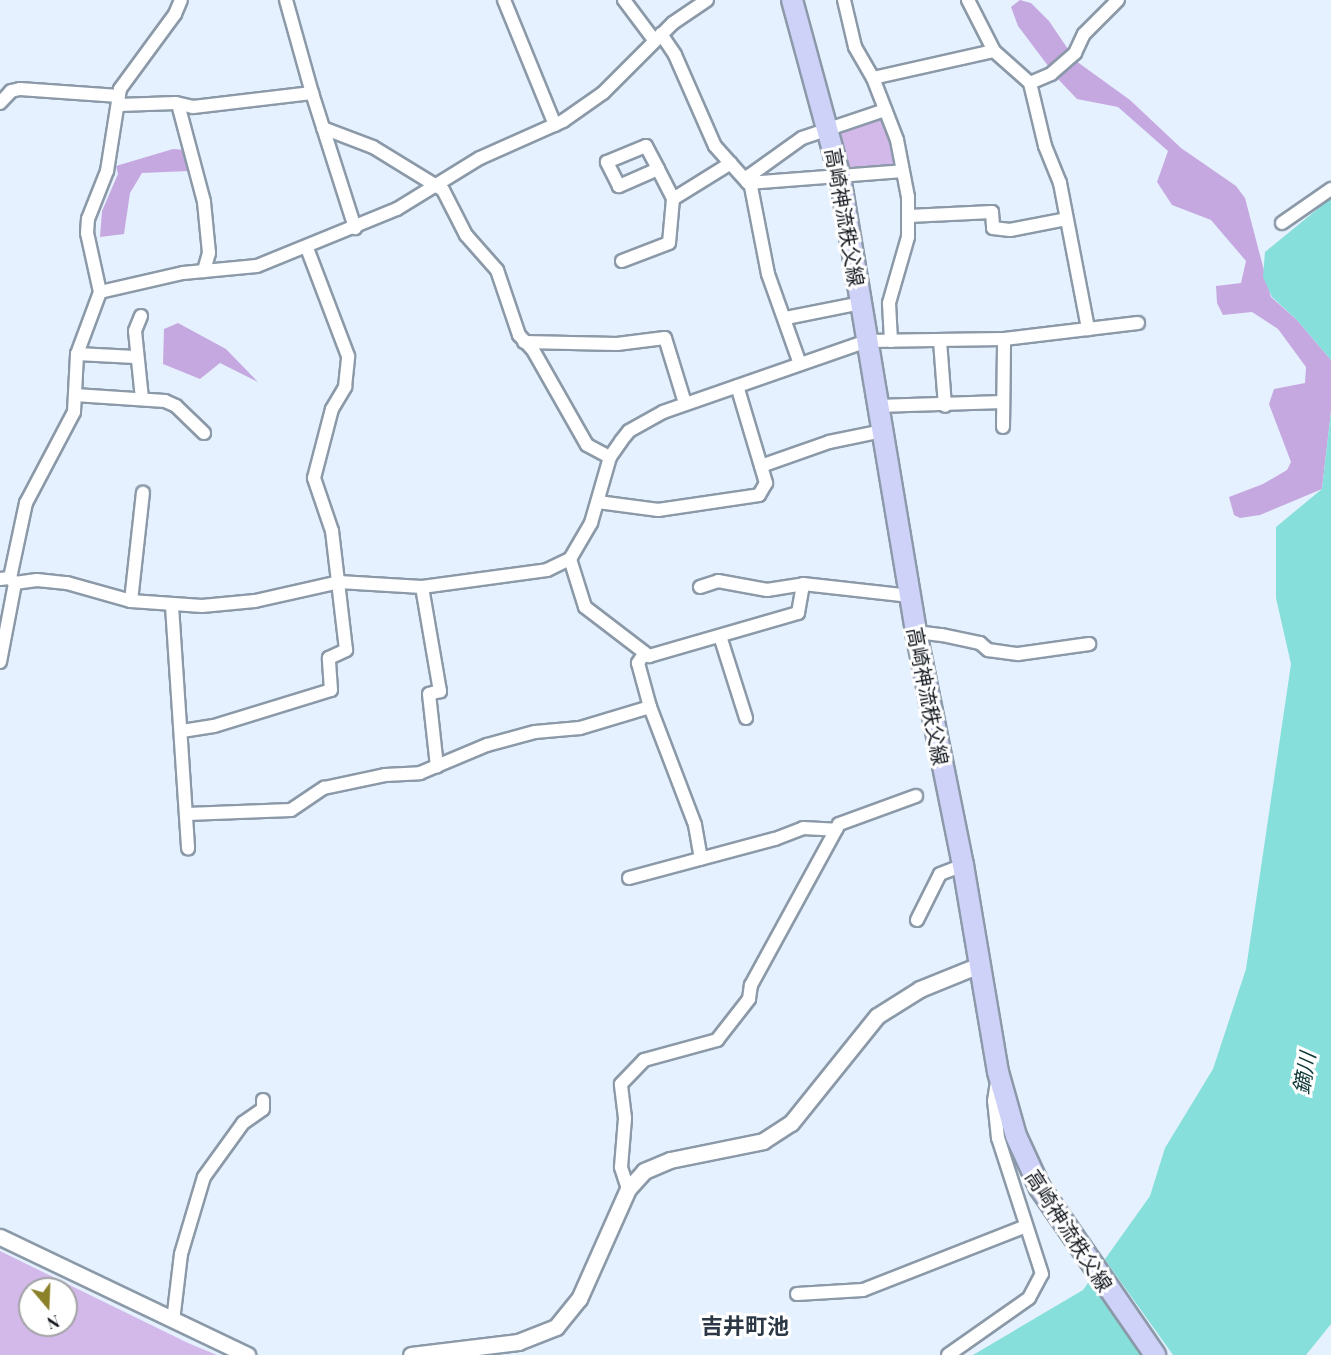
<!DOCTYPE html>
<meta charset="utf-8">
<style>
body{margin:0}
#map{position:relative;width:1331px;height:1355px;overflow:hidden;background:#e5f1fe;font-family:"Playfair Display","Noto Sans JP",serif}
div>[style]{position:absolute}
.green>*{inset:0;background:#d3b8ea}
.forest>*{inset:0;background:#c6a8e1}
.water>*{inset:0;background:#86dfda}
.pier>*{inset:0;background:#e5f1fe}
.roads{filter:drop-shadow(2px 0 #8b99a8) drop-shadow(-2px 0 #8b99a8) drop-shadow(0 2px #8b99a8) drop-shadow(0 -2px #8b99a8)}
.minor>*{height:12px;margin:-6px;padding:0 6px;transform-origin:6px;border-radius:6px;background:#fff}
.tertiary>*{height:15px;margin:-7.5px;padding:0 7.5px;transform-origin:7.5px;border-radius:7.5px;background:#fff}
.primary>*{height:20px;margin:-10px;padding:0 10px;transform-origin:10px;border-radius:10px;background:#ced1f8}
span{translate:-50% -50%;white-space:nowrap;text-align:center;line-height:1.15;-webkit-text-stroke:6px #fff;paint-order:stroke}
.street-label{font-size:20px;color:#14191f}
.water-label{font-size:21px;color:#0d3837;font-style:italic}
.quarter-label{font-size:22px;color:#2c3845;font-weight:700}
.north{position:absolute;left:18px;top:1277px;width:60px;height:60px;box-sizing:border-box;background:#fff;border:2px solid #a1a3a5;border-radius:50%;rotate:161deg;font-size:16px;font-weight:700;line-height:24px;text-align:center;color:#14191f}
.north::after{content:'';display:block;margin:auto;width:21px;height:27px;background:#8b8128;clip-path:polygon(50% 0,100% 100%,50% 72%,0 100%)}
</style>
<div id="map">
<div class="green">
<i style="clip-path:polygon(883px 115px,899px 164px,894px 168px,848px 173px,838px 128px)"></i>
<i style="clip-path:polygon(evenodd,0 1251px,188px 1343px,217px 1355px,0 1355px,0 1251px,30px 1289px,66px 1289px,66px 1325px,30px 1325px,30px 1289px)"></i>
</div>
<div class="forest">
<i style="clip-path:polygon(1020px 0,1031px 3px,1049px 21px,1076px 61px,1130px 100px,1181px 148px,1236px 186px,1245px 198px,1271px 297px,1297px 320px,1331px 360px,1331px 412px,1322px 489px,1260px 515px,1240px 518px,1234px 515px,1229px 497px,1263px 484px,1287px 470px,1291px 462px,1269px 404px,1274px 389px,1305px 383px,1306px 367px,1278px 329px,1252px 312px,1223px 315px,1217px 303px,1216px 286px,1241px 283px,1246px 261px,1211px 220px,1172px 205px,1157px 182px,1168px 151px,1118px 107px,1077px 99px,1058px 79px,1018px 26px,1011px 7px)"></i>
<i style="clip-path:polygon(173px 149px,185px 150px,189px 171px,142px 173px,130px 193px,124px 234px,100px 237px,102px 211px,118px 174px,116px 166px)"></i>
<i style="clip-path:polygon(178px 323px,226px 349px,258px 382px,220px 363px,200px 379px,163px 364px,164px 329px)"></i>
</div>
<div class="water">
<i style="clip-path:polygon(1331px 198px,1331px 360px,1297px 320px,1272px 297px,1263px 277px,1265px 252px)"></i>
<i style="clip-path:polygon(1331px 412px,1331px 1324px,1306px 1355px,973px 1355px,1083px 1290px,1150px 1196px,1165px 1148px,1213px 1069px,1246px 969px,1291px 664px,1276px 598px,1276px 527px,1322px 489px)"></i>
</div>
<div class="pier">
<i style="clip-path:polygon(1103px 1257px,1173px 1355px,1144px 1355px,1089px 1276px)"></i>
</div>
<div class="roads">
<div class="minor">
<i style="left:286px;top:0;width:97px;rotate:74.4deg"></i>
<i style="left:504px;top:0;width:135px;rotate:67.8deg"></i>
<i style="left:624px;top:0;width:50px;rotate:53.1deg"></i>
<i style="left:844px;top:0;width:48px;rotate:76.8deg"></i>
<i style="left:855px;top:47px;width:36px;rotate:60deg"></i>
<i style="left:873px;top:78px;width:66px;rotate:68.8deg"></i>
<i style="left:897px;top:140px;width:58px;rotate:79.1deg"></i>
<i style="left:908px;top:197px;width:40px;rotate:90deg"></i>
<i style="left:908px;top:237px;width:69px;rotate:106.1deg"></i>
<i style="left:889px;top:303px;width:38px;rotate:87deg"></i>
<i style="left:968px;top:0;width:57px;rotate:63deg"></i>
<i style="left:994px;top:51px;width:48px;rotate:41.6deg"></i>
<i style="left:1030px;top:83px;width:65px;rotate:76.6deg"></i>
<i style="left:1045px;top:146px;width:40px;rotate:68deg"></i>
<i style="left:1060px;top:183px;width:149px;rotate:79.1deg"></i>
<i style="left:661px;top:34px;width:25px;rotate:56deg"></i>
<i style="left:675px;top:55px;width:99px;rotate:66.3deg"></i>
<i style="left:715px;top:146px;width:50px;rotate:48.3deg"></i>
<i style="left:748px;top:183px;width:155px;rotate:-4.4deg"></i>
<i style="left:873px;top:78px;width:124px;rotate:-12.6deg"></i>
<i style="left:1030px;top:83px;width:23px;rotate:-23deg"></i>
<i style="left:1051px;top:74px;width:32px;rotate:-41deg"></i>
<i style="left:1075px;top:53px;width:21px;rotate:-65deg"></i>
<i style="left:1084px;top:34px;width:48px;rotate:-45deg"></i>
<i style="left:0;top:103px;width:16px;rotate:-47deg"></i>
<i style="left:11px;top:91px;width:9px;rotate:-13deg"></i>
<i style="left:20px;top:89px;width:99px;rotate:4deg"></i>
<i style="left:178px;top:104px;width:101px;rotate:75.1deg"></i>
<i style="left:204px;top:202px;width:51px;rotate:84.4deg"></i>
<i style="left:209px;top:253px;width:19px;rotate:106deg"></i>
<i style="left:119px;top:105px;width:57px;rotate:-2deg"></i>
<i style="left:176px;top:103px;width:17px;rotate:13deg"></i>
<i style="left:193px;top:107px;width:120px;rotate:-6.7deg"></i>
<i style="left:312px;top:93px;width:142px;rotate:72.3deg"></i>
<i style="left:323px;top:128px;width:53px;rotate:20.8deg"></i>
<i style="left:373px;top:147px;width:82px;rotate:31.6deg"></i>
<i style="left:443px;top:190px;width:51px;rotate:62.9deg"></i>
<i style="left:466px;top:235px;width:47px;rotate:48.5deg"></i>
<i style="left:497px;top:270px;width:69px;rotate:71.3deg"></i>
<i style="left:519px;top:335px;width:21px;rotate:47deg"></i>
<i style="left:533px;top:350px;width:109px;rotate:60.4deg"></i>
<i style="left:587px;top:445px;width:26px;rotate:28deg"></i>
<i style="left:658px;top:169px;width:43px;rotate:156.4deg"></i>
<i style="left:619px;top:186px;width:27px;rotate:-117deg"></i>
<i style="left:607px;top:162px;width:42px;rotate:-22.3deg"></i>
<i style="left:646px;top:146px;width:26px;rotate:62deg"></i>
<i style="left:658px;top:169px;width:34px;rotate:63deg"></i>
<i style="left:673px;top:199px;width:68px;rotate:-31.8deg"></i>
<i style="left:909px;top:216px;width:83px;rotate:-2.8deg"></i>
<i style="left:992px;top:212px;width:16px;rotate:86deg"></i>
<i style="left:993px;top:228px;width:17px;rotate:7deg"></i>
<i style="left:1010px;top:230px;width:57px;rotate:-11.1deg"></i>
<i style="left:1282px;top:223px;width:60px;rotate:-34.8deg"></i>
<i style="left:622px;top:261px;width:50px;rotate:-21deg"></i>
<i style="left:669px;top:243px;width:44px;rotate:-84.8deg"></i>
<i style="left:100px;top:292px;width:85px;rotate:-12.9deg"></i>
<i style="left:183px;top:273px;width:74px;rotate:-5.4deg"></i>
<i style="left:257px;top:266px;width:151px;rotate:-22.2deg"></i>
<i style="left:397px;top:209px;width:97px;rotate:-31.6deg"></i>
<i style="left:480px;top:158px;width:91px;rotate:-24deg"></i>
<i style="left:563px;top:121px;width:49px;rotate:-35deg"></i>
<i style="left:603px;top:93px;width:99px;rotate:-45deg"></i>
<i style="left:673px;top:23px;width:41px;rotate:-34.1deg"></i>
<i style="left:141px;top:316px;width:16px;rotate:112deg"></i>
<i style="left:135px;top:331px;width:68px;rotate:84.1deg"></i>
<i style="left:786px;top:318px;width:76px;rotate:-11.3deg"></i>
<i style="left:940px;top:341px;width:65px;rotate:85.6deg"></i>
<i style="left:524px;top:342px;width:93px;rotate:1.2deg"></i>
<i style="left:617px;top:344px;width:48px;rotate:-7.1deg"></i>
<i style="left:665px;top:338px;width:68px;rotate:72.9deg"></i>
<i style="left:77px;top:354px;width:58px;rotate:3deg"></i>
<i style="left:800px;top:364px;width:96px;rotate:-109.6deg"></i>
<i style="left:768px;top:274px;width:100px;rotate:-101deg"></i>
<i style="left:749px;top:176px;width:65px;rotate:-35.6deg"></i>
<i style="left:802px;top:138px;width:88px;rotate:-18.6deg"></i>
<i style="left:75px;top:395px;width:90px;rotate:3.8deg"></i>
<i style="left:165px;top:401px;width:12px;rotate:24deg"></i>
<i style="left:176px;top:406px;width:39px;rotate:44deg"></i>
<i style="left:877px;top:406px;width:126px;rotate:-1.8deg"></i>
<i style="left:1003px;top:427px;width:88px;rotate:-89.3deg"></i>
<i style="left:761px;top:466px;width:72px;rotate:-19.4deg"></i>
<i style="left:829px;top:442px;width:54px;rotate:-11.7deg"></i>
<i style="left:598px;top:502px;width:61px;rotate:7.6deg"></i>
<i style="left:658px;top:510px;width:102px;rotate:-8.4deg"></i>
<i style="left:759px;top:495px;width:14px;rotate:-60deg"></i>
<i style="left:766px;top:483px;width:101px;rotate:-106.6deg"></i>
<i style="left:570px;top:559px;width:50px;rotate:72.6deg"></i>
<i style="left:585px;top:607px;width:81px;rotate:37.4deg"></i>
<i style="left:649px;top:656px;width:155px;rotate:-16.1deg"></i>
<i style="left:798px;top:613px;width:29px;rotate:-80deg"></i>
<i style="left:803px;top:584px;width:108px;rotate:6.4deg"></i>
<i style="left:10px;top:578px;width:77px;rotate:-78deg"></i>
<i style="left:26px;top:503px;width:103px;rotate:-62.2deg"></i>
<i style="left:74px;top:412px;width:58px;rotate:-87deg"></i>
<i style="left:77px;top:354px;width:66px;rotate:-69.6deg"></i>
<i style="left:100px;top:292px;width:60px;rotate:-102.4deg"></i>
<i style="left:87px;top:233px;width:14px;rotate:-86deg"></i>
<i style="left:88px;top:219px;width:52px;rotate:-68.4deg"></i>
<i style="left:107px;top:171px;width:83px;rotate:-81deg"></i>
<i style="left:120px;top:89px;width:93px;rotate:-53.7deg"></i>
<i style="left:175px;top:14px;width:15px;rotate:-67deg"></i>
<i style="left:0;top:579px;width:10px;rotate:-6deg"></i>
<i style="left:10px;top:578px;width:7px;rotate:45deg"></i>
<i style="left:15px;top:583px;width:22px;rotate:-8deg"></i>
<i style="left:37px;top:580px;width:30px;rotate:6deg"></i>
<i style="left:67px;top:583px;width:66px;rotate:15.7deg"></i>
<i style="left:131px;top:601px;width:71px;rotate:4deg"></i>
<i style="left:202px;top:606px;width:53px;rotate:-5.4deg"></i>
<i style="left:255px;top:601px;width:86px;rotate:-12.7deg"></i>
<i style="left:339px;top:582px;width:83px;rotate:3.4deg"></i>
<i style="left:422px;top:587px;width:126px;rotate:-7.7deg"></i>
<i style="left:547px;top:570px;width:25px;rotate:-26deg"></i>
<i style="left:570px;top:559px;width:42px;rotate:-59.7deg"></i>
<i style="left:591px;top:523px;width:69px;rotate:-73.9deg"></i>
<i style="left:610px;top:457px;width:19px;rotate:-55deg"></i>
<i style="left:621px;top:441px;width:13px;rotate:-51deg"></i>
<i style="left:629px;top:431px;width:39px;rotate:-29deg"></i>
<i style="left:663px;top:412px;width:216px;rotate:-19.2deg"></i>
<i style="left:867px;top:341px;width:137px;rotate:-0.8deg"></i>
<i style="left:1004px;top:339px;width:135px;rotate:-6.8deg"></i>
<i style="left:422px;top:587px;width:106px;rotate:80.2deg"></i>
<i style="left:440px;top:691px;width:11px;rotate:165deg"></i>
<i style="left:429px;top:694px;width:73px;rotate:83.7deg"></i>
<i style="left:700px;top:587px;width:19px;rotate:-18deg"></i>
<i style="left:718px;top:581px;width:50px;rotate:10.4deg"></i>
<i style="left:767px;top:590px;width:36px;rotate:-9deg"></i>
<i style="left:131px;top:601px;width:109px;rotate:-83.7deg"></i>
<i style="left:172px;top:606px;width:243px;rotate:86.2deg"></i>
<i style="left:916px;top:632px;width:26px;rotate:7deg"></i>
<i style="left:942px;top:635px;width:39px;rotate:12deg"></i>
<i style="left:980px;top:643px;width:11px;rotate:41deg"></i>
<i style="left:988px;top:650px;width:30px;rotate:8deg"></i>
<i style="left:1018px;top:654px;width:72px;rotate:-8deg"></i>
<i style="left:720px;top:636px;width:86px;rotate:72.4deg"></i>
<i style="left:644px;top:654px;width:11px;rotate:124deg"></i>
<i style="left:638px;top:663px;width:46px;rotate:74.7deg"></i>
<i style="left:650px;top:707px;width:126px;rotate:69.1deg"></i>
<i style="left:695px;top:825px;width:34px;rotate:80deg"></i>
<i style="left:0;top:662px;width:80px;rotate:-79.2deg"></i>
<i style="left:182px;top:731px;width:32px;rotate:-9deg"></i>
<i style="left:214px;top:726px;width:122px;rotate:-17.1deg"></i>
<i style="left:331px;top:690px;width:32px;rotate:-94deg"></i>
<i style="left:329px;top:658px;width:19px;rotate:-25deg"></i>
<i style="left:346px;top:650px;width:120px;rotate:-96.7deg"></i>
<i style="left:332px;top:531px;width:56px;rotate:-108.8deg"></i>
<i style="left:314px;top:478px;width:71px;rotate:-75.4deg"></i>
<i style="left:332px;top:409px;width:26px;rotate:-59deg"></i>
<i style="left:345px;top:387px;width:31px;rotate:-84deg"></i>
<i style="left:348px;top:356px;width:116px;rotate:-110.8deg"></i>
<i style="left:187px;top:814px;width:104px;rotate:-2.2deg"></i>
<i style="left:291px;top:810px;width:40px;rotate:-34deg"></i>
<i style="left:324px;top:788px;width:62px;rotate:-12deg"></i>
<i style="left:385px;top:775px;width:35px;rotate:-3deg"></i>
<i style="left:420px;top:773px;width:73px;rotate:-22.7deg"></i>
<i style="left:487px;top:745px;width:50px;rotate:-15.2deg"></i>
<i style="left:535px;top:732px;width:45px;rotate:-5.1deg"></i>
<i style="left:580px;top:728px;width:73px;rotate:-16.7deg"></i>
<i style="left:629px;top:878px;width:151px;rotate:-15deg"></i>
<i style="left:775px;top:839px;width:30px;rotate:-21deg"></i>
<i style="left:803px;top:828px;width:33px;rotate:3deg"></i>
<i style="left:917px;top:920px;width:51px;rotate:-63.4deg"></i>
<i style="left:940px;top:874px;width:25px;rotate:-21deg"></i>
<i style="left:628px;top:1189px;width:23px;rotate:-108deg"></i>
<i style="left:621px;top:1167px;width:49px;rotate:-85.3deg"></i>
<i style="left:625px;top:1118px;width:34px;rotate:-97deg"></i>
<i style="left:621px;top:1084px;width:33px;rotate:-46deg"></i>
<i style="left:644px;top:1060px;width:76px;rotate:-15.3deg"></i>
<i style="left:717px;top:1040px;width:52px;rotate:-52deg"></i>
<i style="left:749px;top:999px;width:14px;rotate:-82deg"></i>
<i style="left:751px;top:985px;width:183px;rotate:-61.3deg"></i>
<i style="left:839px;top:824px;width:82px;rotate:-20deg"></i>
<i style="left:797px;top:1294px;width:66px;rotate:-3.5deg"></i>
<i style="left:863px;top:1290px;width:175px;rotate:-21.4deg"></i>
<i style="left:173px;top:1321px;width:67px;rotate:-83.2deg"></i>
<i style="left:181px;top:1254px;width:80px;rotate:-73.4deg"></i>
<i style="left:204px;top:1177px;width:67px;rotate:-54.2deg"></i>
<i style="left:243px;top:1123px;width:24px;rotate:-35deg"></i>
<i style="left:263px;top:1109px;width:9px;rotate:-90deg"></i>
<i style="left:948px;top:1355px;width:99px;rotate:-35.1deg"></i>
<i style="left:1029px;top:1298px;width:27px;rotate:-62deg"></i>
<i style="left:1042px;top:1274px;width:143px;rotate:-107.9deg"></i>
<i style="left:998px;top:1138px;width:37px;rotate:-96deg"></i>
<i style="left:994px;top:1101px;width:19px;rotate:-81deg"></i>
</div>
<div class="tertiary">
<i style="left:0;top:1237px;width:274px;rotate:25.5deg"></i>
<i style="left:411px;top:1355px;width:108px;rotate:-6.9deg"></i>
<i style="left:518px;top:1342px;width:41px;rotate:-21.5deg"></i>
<i style="left:556px;top:1327px;width:36px;rotate:-51deg"></i>
<i style="left:579px;top:1299px;width:120px;rotate:-66deg"></i>
<i style="left:628px;top:1189px;width:24px;rotate:-48deg"></i>
<i style="left:644px;top:1171px;width:28px;rotate:-23deg"></i>
<i style="left:670px;top:1160px;width:95px;rotate:-11.5deg"></i>
<i style="left:763px;top:1141px;width:33px;rotate:-33deg"></i>
<i style="left:791px;top:1123px;width:137px;rotate:-51.2deg"></i>
<i style="left:877px;top:1016px;width:51px;rotate:-32.1deg"></i>
<i style="left:920px;top:989px;width:64px;rotate:-22.1deg"></i>
</div>
<div class="primary">
<i style="left:792px;top:0;width:183px;rotate:74.8deg"></i>
<i style="left:840px;top:177px;width:461px;rotate:80.5deg"></i>
<i style="left:916px;top:632px;width:238px;rotate:78.6deg"></i>
<i style="left:963px;top:865px;width:210px;rotate:80.4deg"></i>
<i style="left:998px;top:1072px;width:66px;rotate:74.3deg"></i>
<i style="left:1016px;top:1136px;width:57px;rotate:65.2deg"></i>
<i style="left:1040px;top:1188px;width:203px;rotate:55.4deg"></i>
</div>
</div>
<div class="street-label">
<span style="left:846px;top:217px;rotate:80deg">高崎神流秩父線</span>
<span style="left:929px;top:696px;rotate:79deg">高崎神流秩父線</span>
<span style="left:1070px;top:1230px;rotate:57deg">高崎神流秩父線</span>
</div>
<div class="water-label">
<span style="left:1303px;top:1073px;rotate:-80deg">鏑川</span>
</div>
<div class="quarter-label">
<span style="left:745px;top:1326px">吉井町池</span>
</div>
<div class="north">N</div>
</div>
